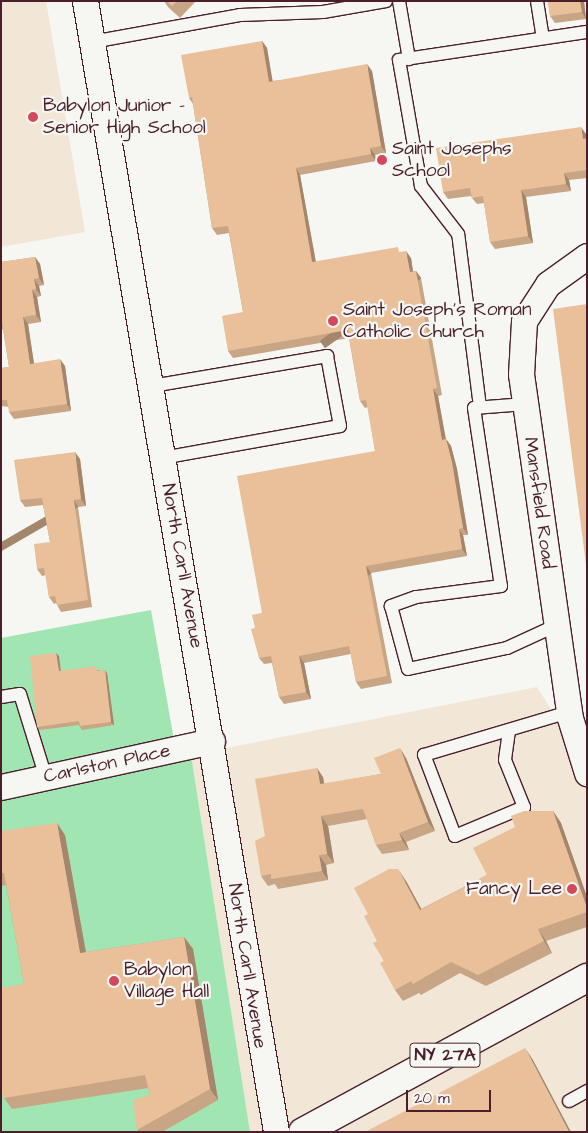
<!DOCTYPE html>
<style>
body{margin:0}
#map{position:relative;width:588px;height:1133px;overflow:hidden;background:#f6f6f2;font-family:"Architects Daughter",sans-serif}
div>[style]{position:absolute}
.built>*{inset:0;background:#f2e6d7}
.green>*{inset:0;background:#a0e5b2}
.roads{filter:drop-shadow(1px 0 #4a1f2b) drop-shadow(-1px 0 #4a1f2b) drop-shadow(0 1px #4a1f2b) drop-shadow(0 -1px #4a1f2b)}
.lane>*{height:12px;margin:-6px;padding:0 6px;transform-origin:6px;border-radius:6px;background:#f6f6f2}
.street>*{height:25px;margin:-12.5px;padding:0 12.5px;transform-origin:12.5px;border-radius:12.5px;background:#f6f6f2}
.primary>*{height:28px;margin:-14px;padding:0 14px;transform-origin:14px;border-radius:14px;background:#f6f6f2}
.wall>*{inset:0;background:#c8a584}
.shaded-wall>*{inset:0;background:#a3866b;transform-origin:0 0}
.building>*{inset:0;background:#e9c099}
.dots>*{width:14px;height:14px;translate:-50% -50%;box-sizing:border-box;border:2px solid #f6f6f2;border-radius:50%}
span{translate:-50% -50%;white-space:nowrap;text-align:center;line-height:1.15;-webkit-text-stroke:4.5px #f6f6f2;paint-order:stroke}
.shield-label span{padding:1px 4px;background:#f6f6f2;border:1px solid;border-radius:4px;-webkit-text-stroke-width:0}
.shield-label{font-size:18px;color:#4a1f2b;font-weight:700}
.poi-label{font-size:19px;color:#4a1f2b}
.left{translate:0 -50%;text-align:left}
.right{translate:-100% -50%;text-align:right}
.street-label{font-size:19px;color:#4a1f2b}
.frame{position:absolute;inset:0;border:2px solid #4a1f2b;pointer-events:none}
.scale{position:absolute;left:406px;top:1090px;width:85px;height:22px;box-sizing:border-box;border:2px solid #4a1f2b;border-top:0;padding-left:6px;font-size:15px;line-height:18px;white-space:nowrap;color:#4a1f2b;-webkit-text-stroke:4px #f6f6f2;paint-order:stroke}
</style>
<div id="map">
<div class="built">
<i style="clip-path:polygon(1px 1px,46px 1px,85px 232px,1px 247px)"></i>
<i style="clip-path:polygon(537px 687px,573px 745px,587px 740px,587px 1132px,250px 1132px,191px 755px)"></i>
</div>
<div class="green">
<i style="clip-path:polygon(151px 610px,177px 757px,191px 755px,250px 1132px,1px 1132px,1px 638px)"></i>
</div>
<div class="roads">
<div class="lane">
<i style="left:399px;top:1px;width:59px;rotate:80.2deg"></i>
<i style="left:537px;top:1px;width:37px;rotate:81deg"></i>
<i style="left:92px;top:42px;width:150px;rotate:-10.3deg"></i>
<i style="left:240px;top:15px;width:83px;rotate:-2.1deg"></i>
<i style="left:323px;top:12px;width:64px;rotate:-9.9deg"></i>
<i style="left:152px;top:386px;width:178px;rotate:-9.7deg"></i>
<i style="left:327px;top:356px;width:71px;rotate:79.5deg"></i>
<i style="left:340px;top:426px;width:180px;rotate:169.8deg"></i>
<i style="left:525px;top:404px;width:51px;rotate:175.5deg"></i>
<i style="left:474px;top:408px;width:180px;rotate:81.4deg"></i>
<i style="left:501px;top:586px;width:86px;rotate:172.6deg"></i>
<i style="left:416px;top:597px;width:27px;rotate:160deg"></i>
<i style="left:391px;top:606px;width:65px;rotate:74.9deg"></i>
<i style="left:408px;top:669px;width:101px;rotate:-12deg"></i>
<i style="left:507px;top:648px;width:55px;rotate:-24.7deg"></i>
<i style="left:480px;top:407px;width:174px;rotate:-97.2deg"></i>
<i style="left:458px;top:234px;width:61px;rotate:-127.6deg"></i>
<i style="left:421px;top:186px;width:128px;rotate:-99.9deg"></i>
<i style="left:399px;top:60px;width:190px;rotate:-8.5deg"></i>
<i style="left:1px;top:697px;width:19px;rotate:-9deg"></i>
<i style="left:20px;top:694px;width:88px;rotate:72.8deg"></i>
<i style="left:509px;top:731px;width:29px;rotate:98deg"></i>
<i style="left:505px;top:760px;width:51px;rotate:68deg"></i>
<i style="left:524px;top:807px;width:75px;rotate:157.2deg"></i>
<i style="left:455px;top:836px;width:87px;rotate:-110.9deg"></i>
<i style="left:424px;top:755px;width:151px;rotate:-16.5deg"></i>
<i style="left:569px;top:1101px;width:21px;rotate:-29deg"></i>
</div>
<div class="street">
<i style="left:85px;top:1px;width:1147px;rotate:80.41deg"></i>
<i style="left:587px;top:256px;width:48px;rotate:144.3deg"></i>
<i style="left:548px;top:284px;width:44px;rotate:123deg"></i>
<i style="left:524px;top:321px;width:53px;rotate:93.2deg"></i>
<i style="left:521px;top:374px;width:347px;rotate:81.9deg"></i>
<i style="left:570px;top:718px;width:58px;rotate:72.8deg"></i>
<i style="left:1px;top:787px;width:216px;rotate:-12.3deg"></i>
</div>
<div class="primary">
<i style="left:303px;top:1132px;width:323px;rotate:-28.5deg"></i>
</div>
</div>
<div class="wall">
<i style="clip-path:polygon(164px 1px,196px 1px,180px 18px,168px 7px)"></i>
<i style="clip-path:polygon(548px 1px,584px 1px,586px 19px,555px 23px,550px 16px)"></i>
<i style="clip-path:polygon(262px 41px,267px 48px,272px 81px,372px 71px,386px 153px,375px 155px,376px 161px,300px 175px,316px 262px,401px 252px,411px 258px,413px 271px,416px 271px,421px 278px,442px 395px,438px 396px,446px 439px,451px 446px,457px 469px,468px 535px,463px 535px,467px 556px,371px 573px,392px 683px,361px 689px,356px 682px,351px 654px,304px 663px,311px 699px,284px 704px,279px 697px,272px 663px,264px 664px,259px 658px,255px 628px,262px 613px,375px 451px,368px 407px,365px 408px,360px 401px,349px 338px,233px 358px,228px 351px,243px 312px,229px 233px,217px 235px,212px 228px,193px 104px,189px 98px)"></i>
<i style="clip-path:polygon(586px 134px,587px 178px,569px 180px,571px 191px,526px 197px,533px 243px,495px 249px,490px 242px,484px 203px,477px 204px,472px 198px,471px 196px,448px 199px,443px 192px)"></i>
<i style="clip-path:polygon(35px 257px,40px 264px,44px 285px,39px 286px,41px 296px,37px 297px,41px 322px,28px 324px,34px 363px,65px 366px,71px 411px,14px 419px,9px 412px,9px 407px,1px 406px,1px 368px,9px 367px,3px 329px,1px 330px,1px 262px)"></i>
<i style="clip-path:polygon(80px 459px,86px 506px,78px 507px,92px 607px,61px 612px,56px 603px,54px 604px,49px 597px,46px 575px,42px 576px,37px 569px,50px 542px,43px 505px,25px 507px,20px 500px)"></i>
<i style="clip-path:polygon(59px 656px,61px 671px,99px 670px,107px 673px,114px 725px,82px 730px,79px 725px,40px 730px,37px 727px)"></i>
<i style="clip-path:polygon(406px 758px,435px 831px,406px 842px,409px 850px,382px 854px,376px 845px,367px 819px,328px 826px,334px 863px,326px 865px,328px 880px,278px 889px,275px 884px,268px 886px,261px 876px,265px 836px,323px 777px,324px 784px,381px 774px)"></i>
<i style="clip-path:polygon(553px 811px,561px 823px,587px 897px,587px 927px,546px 941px,552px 953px,486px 986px,460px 973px,421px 995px,419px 993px,403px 1001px,395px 990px,384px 961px,368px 914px,406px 881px,421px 909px,487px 875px)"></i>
<i style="clip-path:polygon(1px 831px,65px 835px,86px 952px,184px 937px,193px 949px,218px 1100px,162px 1132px,139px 1132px,137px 1130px,150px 1095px,148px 1088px,12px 1109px,4px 1098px,24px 984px,6px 885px,1px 886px)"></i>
</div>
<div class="shaded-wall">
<i style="clip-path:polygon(580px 1px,584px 1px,586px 19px,582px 12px)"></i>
<i style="clip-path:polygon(262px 41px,267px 48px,274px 89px,269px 82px)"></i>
<i style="clip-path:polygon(367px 64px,372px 71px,386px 153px,381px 146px)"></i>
<i style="clip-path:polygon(581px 127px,586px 134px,587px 144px,583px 139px)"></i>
<i style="clip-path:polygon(370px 148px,375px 155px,376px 161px,371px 154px)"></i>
<i style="clip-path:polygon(296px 168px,300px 175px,317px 269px,312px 262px)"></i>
<i style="clip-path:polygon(564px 173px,569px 180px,571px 191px,566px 184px)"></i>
<i style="clip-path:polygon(521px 190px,526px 197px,533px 243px,528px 236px)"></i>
<i style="clip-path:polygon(406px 251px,411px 258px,414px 279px,410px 272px)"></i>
<i style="clip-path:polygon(35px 257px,40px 264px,44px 285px,39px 278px)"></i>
<i style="left:416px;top:271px;width:9px;height:119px;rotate:54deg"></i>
<i style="clip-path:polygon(34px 279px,39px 286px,41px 296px,36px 289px)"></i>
<i style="clip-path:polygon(32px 290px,37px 297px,41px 322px,36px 315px)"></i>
<i style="clip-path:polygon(23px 317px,28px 324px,35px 371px,30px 364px)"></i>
<i style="clip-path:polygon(60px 359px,65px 366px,71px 411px,67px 404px)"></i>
<i style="clip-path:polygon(433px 389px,438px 396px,447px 447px,442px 440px)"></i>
<i style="clip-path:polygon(446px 439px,451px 446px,457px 469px,468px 535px,463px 528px)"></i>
<i style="clip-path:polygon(75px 452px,80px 459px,86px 506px,81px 499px)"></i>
<i style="left:74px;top:500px;width:8px;height:101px;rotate:60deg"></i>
<i style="clip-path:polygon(459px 529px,463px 535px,467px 556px,462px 549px)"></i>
<i style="left:366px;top:566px;width:9px;height:112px;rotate:54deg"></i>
<i style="clip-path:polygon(56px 653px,59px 656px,61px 675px,59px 671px)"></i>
<i style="clip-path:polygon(299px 656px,304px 663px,311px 699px,306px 692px)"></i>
<i style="clip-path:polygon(105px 670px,107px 673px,114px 725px,111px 722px)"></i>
<i style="clip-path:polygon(400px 748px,406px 758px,435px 831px,428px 822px)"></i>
<i style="clip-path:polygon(317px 768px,323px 777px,326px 794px,320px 784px)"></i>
<i style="clip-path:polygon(553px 811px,561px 823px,587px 897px,587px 908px)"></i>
<i style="clip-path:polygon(321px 816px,328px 826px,334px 863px,327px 854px)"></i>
<i style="clip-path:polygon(57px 823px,65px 835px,88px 965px,80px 953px)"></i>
<i style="clip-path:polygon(399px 833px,406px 842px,409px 850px,402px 840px)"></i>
<i style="clip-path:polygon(319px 855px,326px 865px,328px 880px,322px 871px)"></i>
<i style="clip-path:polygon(398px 869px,406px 881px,428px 921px,420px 910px)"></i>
<i style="clip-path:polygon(538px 929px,546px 941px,552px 953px,544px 941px)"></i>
<i style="clip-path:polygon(184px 937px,193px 949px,218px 1100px,210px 1089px)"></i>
<i style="clip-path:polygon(525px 1048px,533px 1060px,571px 1132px,569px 1132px)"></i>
</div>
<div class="building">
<i style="clip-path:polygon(167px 1px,177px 1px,172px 6px)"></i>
<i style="clip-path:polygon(548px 1px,580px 1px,582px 12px,550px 16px)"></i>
<i style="clip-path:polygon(262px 41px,269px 82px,367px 64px,381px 146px,370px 148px,371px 154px,296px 168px,312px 262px,398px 247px,399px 252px,406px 251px,410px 272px,416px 271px,437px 388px,433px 389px,442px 440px,446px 439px,452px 462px,463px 528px,459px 529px,462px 549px,366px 566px,387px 676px,356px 682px,349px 646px,299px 656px,306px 692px,279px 697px,271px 656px,259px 658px,251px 629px,255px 628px,252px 615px,262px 613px,237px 476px,375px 451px,366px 400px,360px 401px,348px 330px,228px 351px,222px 316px,243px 312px,228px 226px,212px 228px,192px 97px,189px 98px,181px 55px)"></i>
<i style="clip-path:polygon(581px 127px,583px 139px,587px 138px,587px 164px,586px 164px,587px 170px,564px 173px,566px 184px,521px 190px,528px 236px,490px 242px,483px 196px,472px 198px,470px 188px,443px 192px,436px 148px)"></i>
<i style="clip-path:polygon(35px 257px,39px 278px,34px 279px,36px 289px,32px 290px,36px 315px,23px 317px,30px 364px,60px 359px,67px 404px,9px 412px,7px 400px,1px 400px,1px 368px,9px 367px,2px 322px,1px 322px,1px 262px)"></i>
<i style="clip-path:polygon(587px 304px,587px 572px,553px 309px)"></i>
<i style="clip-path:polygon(75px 452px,81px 499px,74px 500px,88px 600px,57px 605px,55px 596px,49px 597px,44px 568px,37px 569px,34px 544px,50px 542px,42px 498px,20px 500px,14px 460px)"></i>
<i style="clip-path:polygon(56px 653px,59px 671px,96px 666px,97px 671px,105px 670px,111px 722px,80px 726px,79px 721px,37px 727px,30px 656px)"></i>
<i style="clip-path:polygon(400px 748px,428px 822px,399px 833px,402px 840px,376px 845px,363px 809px,321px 816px,327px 854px,319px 855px,322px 871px,271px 879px,271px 874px,261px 876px,255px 841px,265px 836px,255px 779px,317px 768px,320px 784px,381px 774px,374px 758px)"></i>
<i style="clip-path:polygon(524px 811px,553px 811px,587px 908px,587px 912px,538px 929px,544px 941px,478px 975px,451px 962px,413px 984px,411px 981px,395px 990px,380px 963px,384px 961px,373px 943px,377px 941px,364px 916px,368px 914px,354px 888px,389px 869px,398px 869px,420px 910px,487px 875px,473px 848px,515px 827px,511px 816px)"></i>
<i style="clip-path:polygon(57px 823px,80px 953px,184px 937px,210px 1089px,137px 1130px,133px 1100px,150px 1095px,145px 1075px,4px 1098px,1px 1091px,1px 988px,24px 984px,4px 873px,1px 873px,1px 831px)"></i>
<i style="clip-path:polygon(525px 1048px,569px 1132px,365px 1132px)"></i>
</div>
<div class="dots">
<i style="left:33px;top:117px;background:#d1495b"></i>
<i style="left:382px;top:160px;background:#d1495b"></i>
<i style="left:333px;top:321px;background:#d1495b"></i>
<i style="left:572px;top:889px;background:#d1495b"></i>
<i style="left:114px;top:981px;background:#d1495b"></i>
</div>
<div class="shield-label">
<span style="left:445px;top:1055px">NY 27A</span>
</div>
<div class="poi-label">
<span class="left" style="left:43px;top:117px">Babylon Junior -<br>Senior High School</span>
<span class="left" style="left:392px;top:160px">Saint Josephs<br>School</span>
<span class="left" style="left:343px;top:321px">Saint Joseph's Roman<br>Catholic Church</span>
<span class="right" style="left:562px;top:889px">Fancy Lee</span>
<span class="left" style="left:124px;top:981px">Babylon<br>Village Hall</span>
</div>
<div class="street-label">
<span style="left:539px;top:503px;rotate:82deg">Mansfield Road</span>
<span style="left:182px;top:566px;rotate:80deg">North Carll Avenue</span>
<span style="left:107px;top:764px;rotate:-12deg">Carlston Place</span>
<span style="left:247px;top:966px;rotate:81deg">North Carll Avenue</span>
</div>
<div class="frame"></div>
<div class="scale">20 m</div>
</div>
